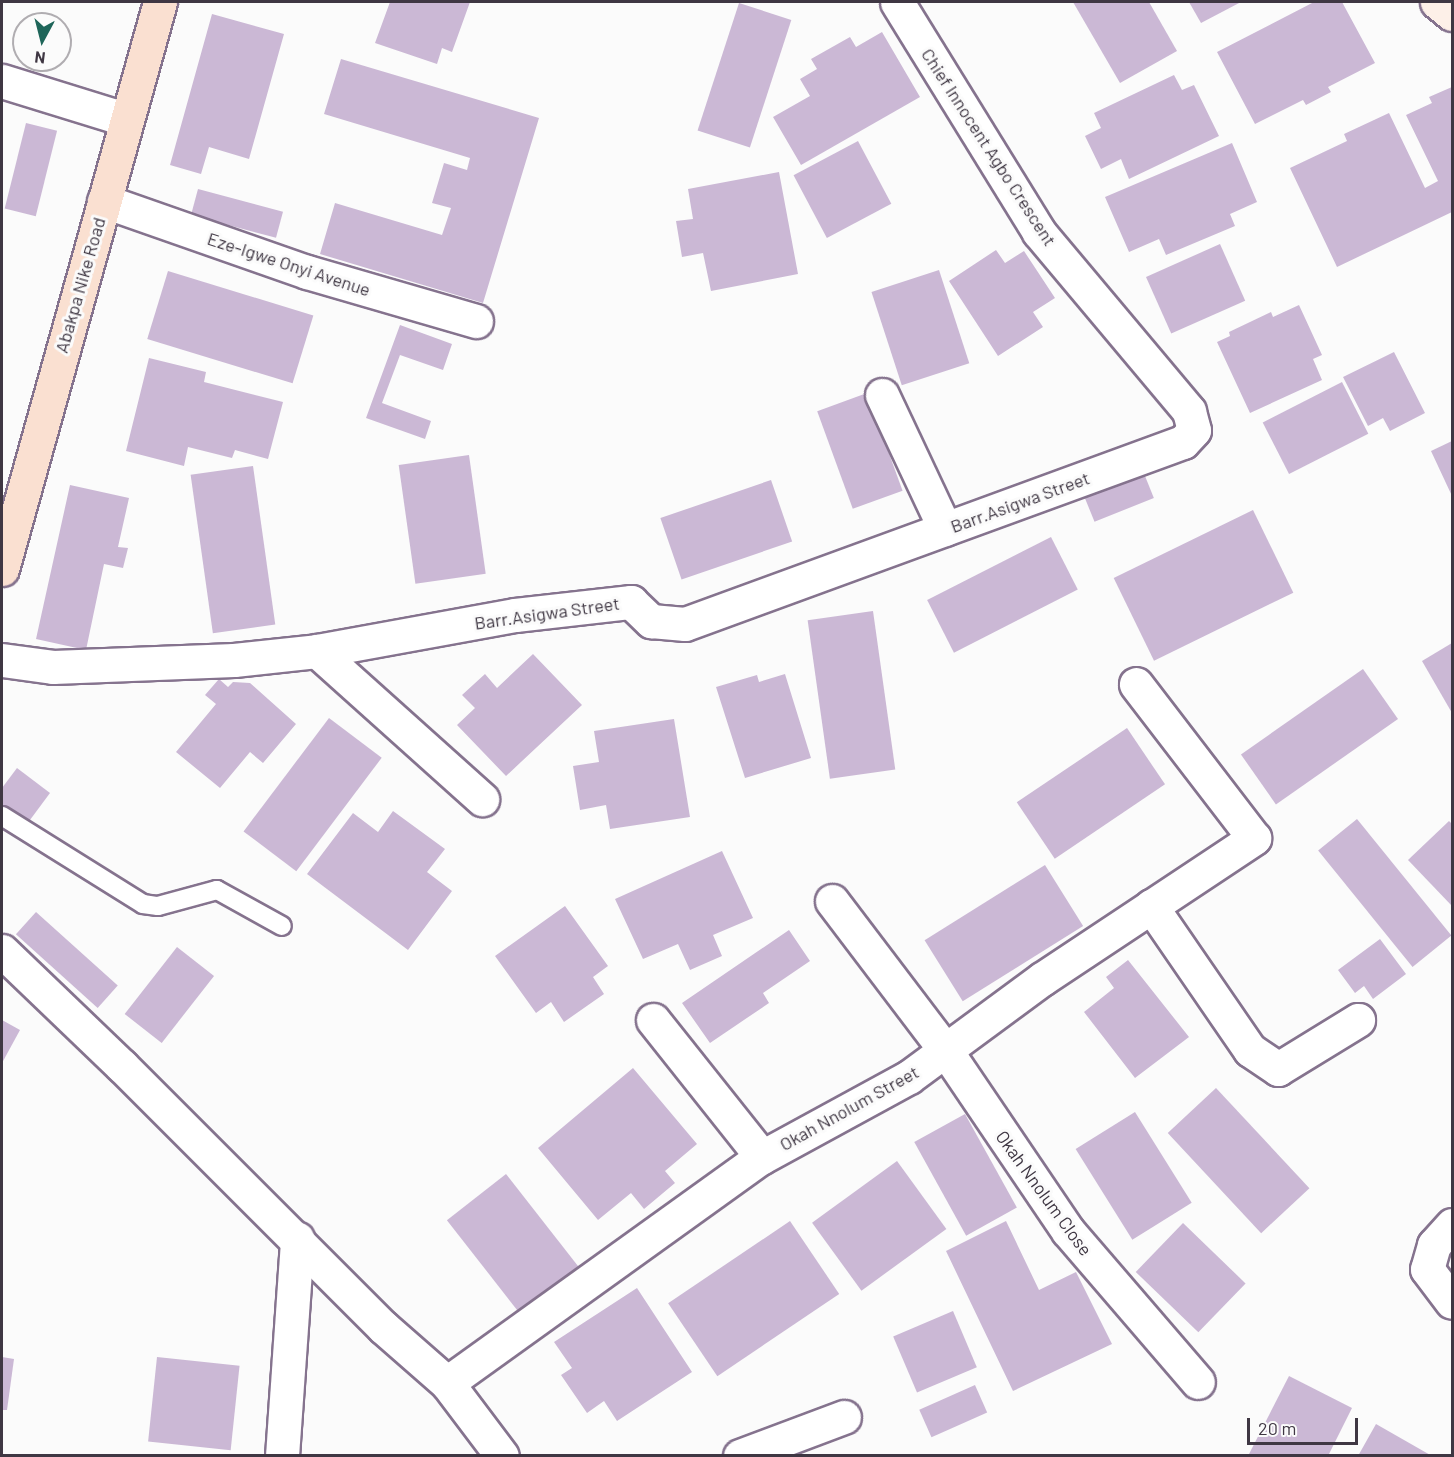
<!DOCTYPE html>
<style>
body{margin:0}
#map{position:relative;width:1454px;height:1457px;overflow:hidden;background:#fbfbfb;font-family:Barlow,sans-serif}
div>[style]{position:absolute}
.building>*{inset:0;background:#cbb8d5;transform-origin:0 0}
.roads{filter:drop-shadow(2px 0 #85738e) drop-shadow(-2px 0 #85738e) drop-shadow(0 2px #85738e) drop-shadow(0 -2px #85738e)}
.service>*{height:18px;margin:-9px;padding:0 9px;transform-origin:9px;border-radius:9px;background:#fff}
.minor>*{height:33px;margin:-16.5px;padding:0 16.5px;transform-origin:16.5px;border-radius:16.5px;background:#fff}
.secondary>*{height:33px;margin:-16.5px;padding:0 16.5px;transform-origin:16.5px;border-radius:16.5px;background:#fdf0e8}
.primary>*{height:33px;margin:-16.5px;padding:0 16.5px;transform-origin:16.5px;border-radius:16.5px;background:#fae0d1}
span{translate:-50% -50%;white-space:nowrap;text-align:center;line-height:1.15;-webkit-text-stroke:6px #fbfbfb;paint-order:stroke}
.street-label{font-size:18px;color:#3f3743}
.frame{position:absolute;inset:0;border:3px solid #3f3743;pointer-events:none}
.north{position:absolute;left:12px;top:12px;width:60px;height:60px;box-sizing:border-box;background:#fbfbfb;border:2px solid #b0adb1;border-radius:50%;rotate:187deg;font-size:16px;font-weight:700;line-height:24px;text-align:center;color:#3f3743}
.north::after{content:'';display:block;margin:auto;width:21px;height:27px;background:#1e6559;clip-path:polygon(50% 0,100% 100%,50% 72%,0 100%)}
.scale{position:absolute;left:1247px;top:1418px;width:111px;height:27px;box-sizing:border-box;border:3px solid #3f3743;border-top:0;padding-left:8px;font-size:18px;line-height:21px;white-space:nowrap;color:#3f3743;-webkit-text-stroke:4px #fbfbfb;paint-order:stroke}
</style>
<div id="map">
<div class="building">
<i style="clip-path:polygon(390px 2px,470px 2px,452px 52px,442px 48px,437px 64px,375px 43px)"></i>
<i style="clip-path:polygon(1073px 2px,1149px 2px,1177px 51px,1120px 83px)"></i>
<i style="clip-path:polygon(1189px 2px,1241px 2px,1201px 23px)"></i>
<i style="clip-path:polygon(1314px 2px,1342px 2px,1375px 63px,1328px 87px,1331px 92px,1306px 105px,1303px 100px,1255px 124px,1217px 52px)"></i>
<i style="left:739px;top:3px;width:55px;height:134px;rotate:18deg"></i>
<i style="clip-path:polygon(212px 14px,284px 34px,249px 159px,209px 147px,201px 174px,170px 165px)"></i>
<i style="clip-path:polygon(882px 32px,920px 97px,801px 165px,773px 117px,810px 96px,800px 79px,817px 69px,811px 59px,850px 37px,856px 47px)"></i>
<i style="clip-path:polygon(341px 59px,539px 118px,483px 303px,320px 254px,335px 203px,442px 235px,451px 208px,432px 203px,444px 163px,467px 170px,470px 158px,324px 114px)"></i>
<i style="clip-path:polygon(1174px 75px,1182px 90px,1194px 85px,1219px 136px,1129px 179px,1121px 159px,1101px 169px,1085px 136px,1101px 128px,1094px 113px)"></i>
<i style="clip-path:polygon(1452px 87px,1452px 212px,1337px 267px,1290px 168px,1347px 141px,1344px 134px,1389px 113px,1425px 188px,1438px 181px,1406px 115px,1432px 103px,1429px 97px)"></i>
<i style="left:26px;top:123px;width:32px;height:88px;rotate:14deg"></i>
<i style="left:858px;top:141px;width:71px;height:73px;rotate:62deg"></i>
<i style="clip-path:polygon(1232px 143px,1257px 202px,1230px 214px,1235px 226px,1166px 255px,1159px 239px,1129px 252px,1105px 197px)"></i>
<i style="clip-path:polygon(779px 172px,798px 274px,711px 291px,703px 253px,682px 257px,676px 221px,693px 219px,688px 189px)"></i>
<i style="left:198px;top:189px;width:88px;height:27px;rotate:15deg"></i>
<i style="left:1220px;top:244px;width:62px;height:81px;rotate:66deg"></i>
<i style="clip-path:polygon(996px 250px,1005px 263px,1024px 251px,1055px 298px,1033px 312px,1043px 327px,998px 356px,949px 281px)"></i>
<i style="left:939px;top:270px;width:98px;height:71px;rotate:72deg"></i>
<i style="left:168px;top:271px;width:152px;height:71px;rotate:17deg"></i>
<i style="clip-path:polygon(1299px 305px,1322px 355px,1313px 359px,1322px 380px,1250px 413px,1217px 342px,1230px 336px,1229px 332px,1271px 312px,1273px 317px)"></i>
<i style="clip-path:polygon(400px 325px,452px 344px,443px 370px,400px 355px,382px 403px,431px 421px,425px 439px,366px 418px)"></i>
<i style="clip-path:polygon(1394px 352px,1425px 413px,1390px 431px,1383px 418px,1368px 426px,1343px 377px)"></i>
<i style="clip-path:polygon(149px 358px,206px 372px,204px 382px,283px 402px,268px 459px,235px 450px,232px 458px,188px 447px,184px 466px,126px 451px)"></i>
<i style="left:1342px;top:382px;width:58px;height:89px;rotate:63deg"></i>
<i style="left:867px;top:393px;width:104px;height:53px;rotate:70deg"></i>
<i style="clip-path:polygon(1452px 441px,1452px 496px,1431px 451px)"></i>
<i style="left:469px;top:455px;width:120px;height:71px;rotate:82deg"></i>
<i style="left:253px;top:466px;width:160px;height:63px;rotate:82deg"></i>
<i style="left:1143px;top:471px;width:29px;height:64px;rotate:68deg"></i>
<i style="left:771px;top:480px;width:65px;height:117px;rotate:71deg"></i>
<i style="clip-path:polygon(70px 485px,129px 498px,118px 547px,128px 548px,123px 568px,104px 564px,86px 650px,36px 639px)"></i>
<i style="left:1253px;top:510px;width:92px;height:155px;rotate:64deg"></i>
<i style="left:1051px;top:537px;width:59px;height:139px;rotate:63deg"></i>
<i style="left:873px;top:611px;width:160px;height:66px;rotate:82deg"></i>
<i style="clip-path:polygon(1452px 643px,1452px 713px,1422px 661px)"></i>
<i style="clip-path:polygon(533px 654px,582px 705px,506px 776px,457px 725px,475px 708px,462px 695px,485px 674px,497px 688px)"></i>
<i style="left:1363px;top:669px;width:61px;height:149px;rotate:55deg"></i>
<i style="clip-path:polygon(785px 674px,811px 758px,745px 778px,716px 687px,757px 675px,759px 682px)"></i>
<i style="clip-path:polygon(219px 679px,228px 687px,233px 682px,250px 683px,296px 724px,263px 763px,250px 752px,220px 788px,176px 752px,216px 704px,205px 695px)"></i>
<i style="left:329px;top:718px;width:66px;height:142px;rotate:37deg"></i>
<i style="clip-path:polygon(674px 719px,690px 817px,610px 829px,606px 805px,580px 810px,573px 766px,599px 762px,594px 731px)"></i>
<i style="left:1127px;top:728px;width:68px;height:133px;rotate:56deg"></i>
<i style="clip-path:polygon(17px 768px,50px 793px,27px 824px,2px 805px,2px 788px)"></i>
<i style="clip-path:polygon(393px 811px,445px 849px,427px 872px,452px 891px,408px 950px,307px 874px,353px 813px,378px 832px)"></i>
<i style="left:1357px;top:819px;width:150px;height:50px;rotate:51deg"></i>
<i style="clip-path:polygon(1449px 821px,1452px 824px,1452px 906px,1408px 860px)"></i>
<i style="clip-path:polygon(722px 851px,753px 918px,713px 935px,722px 956px,690px 970px,678px 944px,643px 959px,615px 899px)"></i>
<i style="left:1045px;top:865px;width:72px;height:142px;rotate:58deg"></i>
<i style="clip-path:polygon(565px 906px,608px 966px,593px 977px,604px 994px,564px 1022px,551px 1002px,536px 1013px,495px 956px)"></i>
<i style="left:36px;top:912px;width:110px;height:30px;rotate:42deg"></i>
<i style="clip-path:polygon(789px 930px,810px 961px,763px 993px,769px 1003px,710px 1043px,682px 1003px)"></i>
<i style="clip-path:polygon(1380px 939px,1406px 974px,1373px 999px,1364px 986px,1355px 993px,1338px 970px)"></i>
<i style="left:177px;top:947px;width:47px;height:85px;rotate:38deg"></i>
<i style="clip-path:polygon(1128px 960px,1189px 1037px,1135px 1078px,1084px 1012px,1114px 988px,1106px 977px)"></i>
<i style="clip-path:polygon(2px 1020px,20px 1030px,2px 1063px)"></i>
<i style="clip-path:polygon(633px 1068px,697px 1144px,665px 1171px,675px 1183px,644px 1209px,631px 1193px,598px 1220px,538px 1148px)"></i>
<i style="left:1216px;top:1088px;width:137px;height:66px;rotate:47deg"></i>
<i style="left:1135px;top:1112px;width:107px;height:70px;rotate:58deg"></i>
<i style="left:965px;top:1114px;width:107px;height:58px;rotate:61deg"></i>
<i style="left:897px;top:1161px;width:84px;height:105px;rotate:54deg"></i>
<i style="left:506px;top:1174px;width:121px;height:75px;rotate:52deg"></i>
<i style="left:790px;top:1221px;width:88px;height:147px;rotate:56deg"></i>
<i style="clip-path:polygon(1006px 1221px,1039px 1290px,1076px 1272px,1112px 1344px,1013px 1391px,946px 1251px)"></i>
<i style="left:1183px;top:1223px;width:87px;height:68px;rotate:44deg"></i>
<i style="clip-path:polygon(637px 1288px,692px 1372px,617px 1421px,604px 1401px,587px 1413px,561px 1375px,572px 1368px,554px 1342px)"></i>
<i style="left:953px;top:1311px;width:61px;height:65px;rotate:67deg"></i>
<i style="clip-path:polygon(2px 1357px,14px 1359px,7px 1410px,2px 1410px)"></i>
<i style="left:157px;top:1357px;width:83px;height:85px;rotate:6deg"></i>
<i style="clip-path:polygon(1289px 1376px,1352px 1408px,1328px 1456px,1248px 1456px)"></i>
<i style="left:975px;top:1385px;width:30px;height:61px;rotate:66deg"></i>
<i style="clip-path:polygon(1376px 1424px,1432px 1456px,1358px 1456px)"></i>
</div>
<div class="roads">
<div class="service">
<i style="left:2px;top:816px;width:166px;rotate:32deg"></i>
<i style="left:143px;top:904px;width:15px;rotate:8deg"></i>
<i style="left:158px;top:906px;width:61px;rotate:-15.2deg"></i>
<i style="left:217px;top:890px;width:74px;rotate:29deg"></i>
</div>
<div class="minor">
<i style="left:2px;top:81px;width:129px;rotate:17.2deg"></i>
<i style="left:104px;top:201px;width:215px;rotate:19.3deg"></i>
<i style="left:307px;top:272px;width:176px;rotate:16.2deg"></i>
<i style="left:882px;top:395px;width:148px;rotate:64.8deg"></i>
<i style="left:317px;top:651px;width:222px;rotate:41.9deg"></i>
<i style="left:2px;top:660px;width:51px;rotate:7.8deg"></i>
<i style="left:53px;top:667px;width:181px;rotate:-2.2deg"></i>
<i style="left:234px;top:660px;width:83px;rotate:-6.2deg"></i>
<i style="left:317px;top:651px;width:201px;rotate:-10.3deg"></i>
<i style="left:515px;top:615px;width:117px;rotate:-6.4deg"></i>
<i style="left:631px;top:602px;width:28px;rotate:44deg"></i>
<i style="left:651px;top:621px;width:34px;rotate:5deg"></i>
<i style="left:685px;top:624px;width:530px;rotate:-20.08deg"></i>
<i style="left:1183px;top:442px;width:16px;rotate:-47deg"></i>
<i style="left:1194px;top:430px;width:20px;rotate:-105deg"></i>
<i style="left:1189px;top:411px;width:234px;rotate:-130deg"></i>
<i style="left:1039px;top:232px;width:270px;rotate:-121.7deg"></i>
<i style="left:832px;top:901px;width:188px;rotate:52.8deg"></i>
<i style="left:946px;top:1051px;width:217px;rotate:55.9deg"></i>
<i style="left:1068px;top:1231px;width:199px;rotate:49.3deg"></i>
<i style="left:1151px;top:906px;width:175px;rotate:55.5deg"></i>
<i style="left:1250px;top:1050px;width:34px;rotate:34deg"></i>
<i style="left:1278px;top:1069px;width:94px;rotate:-31.5deg"></i>
<i style="left:2px;top:951px;width:166px;rotate:43.8deg"></i>
<i style="left:122px;top:1066px;width:369px;rotate:45deg"></i>
<i style="left:383px;top:1327px;width:85px;rotate:41.2deg"></i>
<i style="left:447px;top:1383px;width:91px;rotate:53deg"></i>
<i style="left:653px;top:1020px;width:175px;rotate:51.5deg"></i>
<i style="left:1452px;top:1225px;width:27px;rotate:132deg"></i>
<i style="left:1434px;top:1245px;width:25px;rotate:106deg"></i>
<i style="left:1427px;top:1269px;width:41px;rotate:52.9deg"></i>
<i style="left:447px;top:1383px;width:388px;rotate:-35.7deg"></i>
<i style="left:762px;top:1157px;width:167px;rotate:-28.6deg"></i>
<i style="left:909px;top:1077px;width:165px;rotate:-36.4deg"></i>
<i style="left:1042px;top:979px;width:255px;rotate:-33.6deg"></i>
<i style="left:1254px;top:838px;width:194px;rotate:-127.5deg"></i>
<i style="left:282px;top:1456px;width:218px;rotate:-86deg"></i>
<i style="left:740px;top:1456px;width:111px;rotate:-20.6deg"></i>
</div>
<div class="secondary">
<i style="left:1437px;top:2px;width:19px;rotate:39deg"></i>
</div>
<div class="primary">
<i style="left:2px;top:569px;width:589px;rotate:-74.43deg"></i>
</div>
</div>
<div class="street-label">
<span style="left:989px;top:147px;rotate:57deg">Chief Innocent Agbo Crescent</span>
<span style="left:289px;top:264px;rotate:18deg">Eze-Igwe Onyi Avenue</span>
<span style="left:80px;top:285px;rotate:-74deg">Abakpa Nike Road</span>
<span style="left:1020px;top:502px;rotate:-20deg">Barr.Asigwa Street</span>
<span style="left:547px;top:613px;rotate:-8deg">Barr.Asigwa Street</span>
<span style="left:849px;top:1108px;rotate:-29deg">Okah Nnolum Street</span>
<span style="left:1044px;top:1193px;rotate:54deg">Okah Nnolum Close</span>
</div>
<div class="frame"></div>
<div class="north">N</div>
<div class="scale">20 m</div>
</div>
